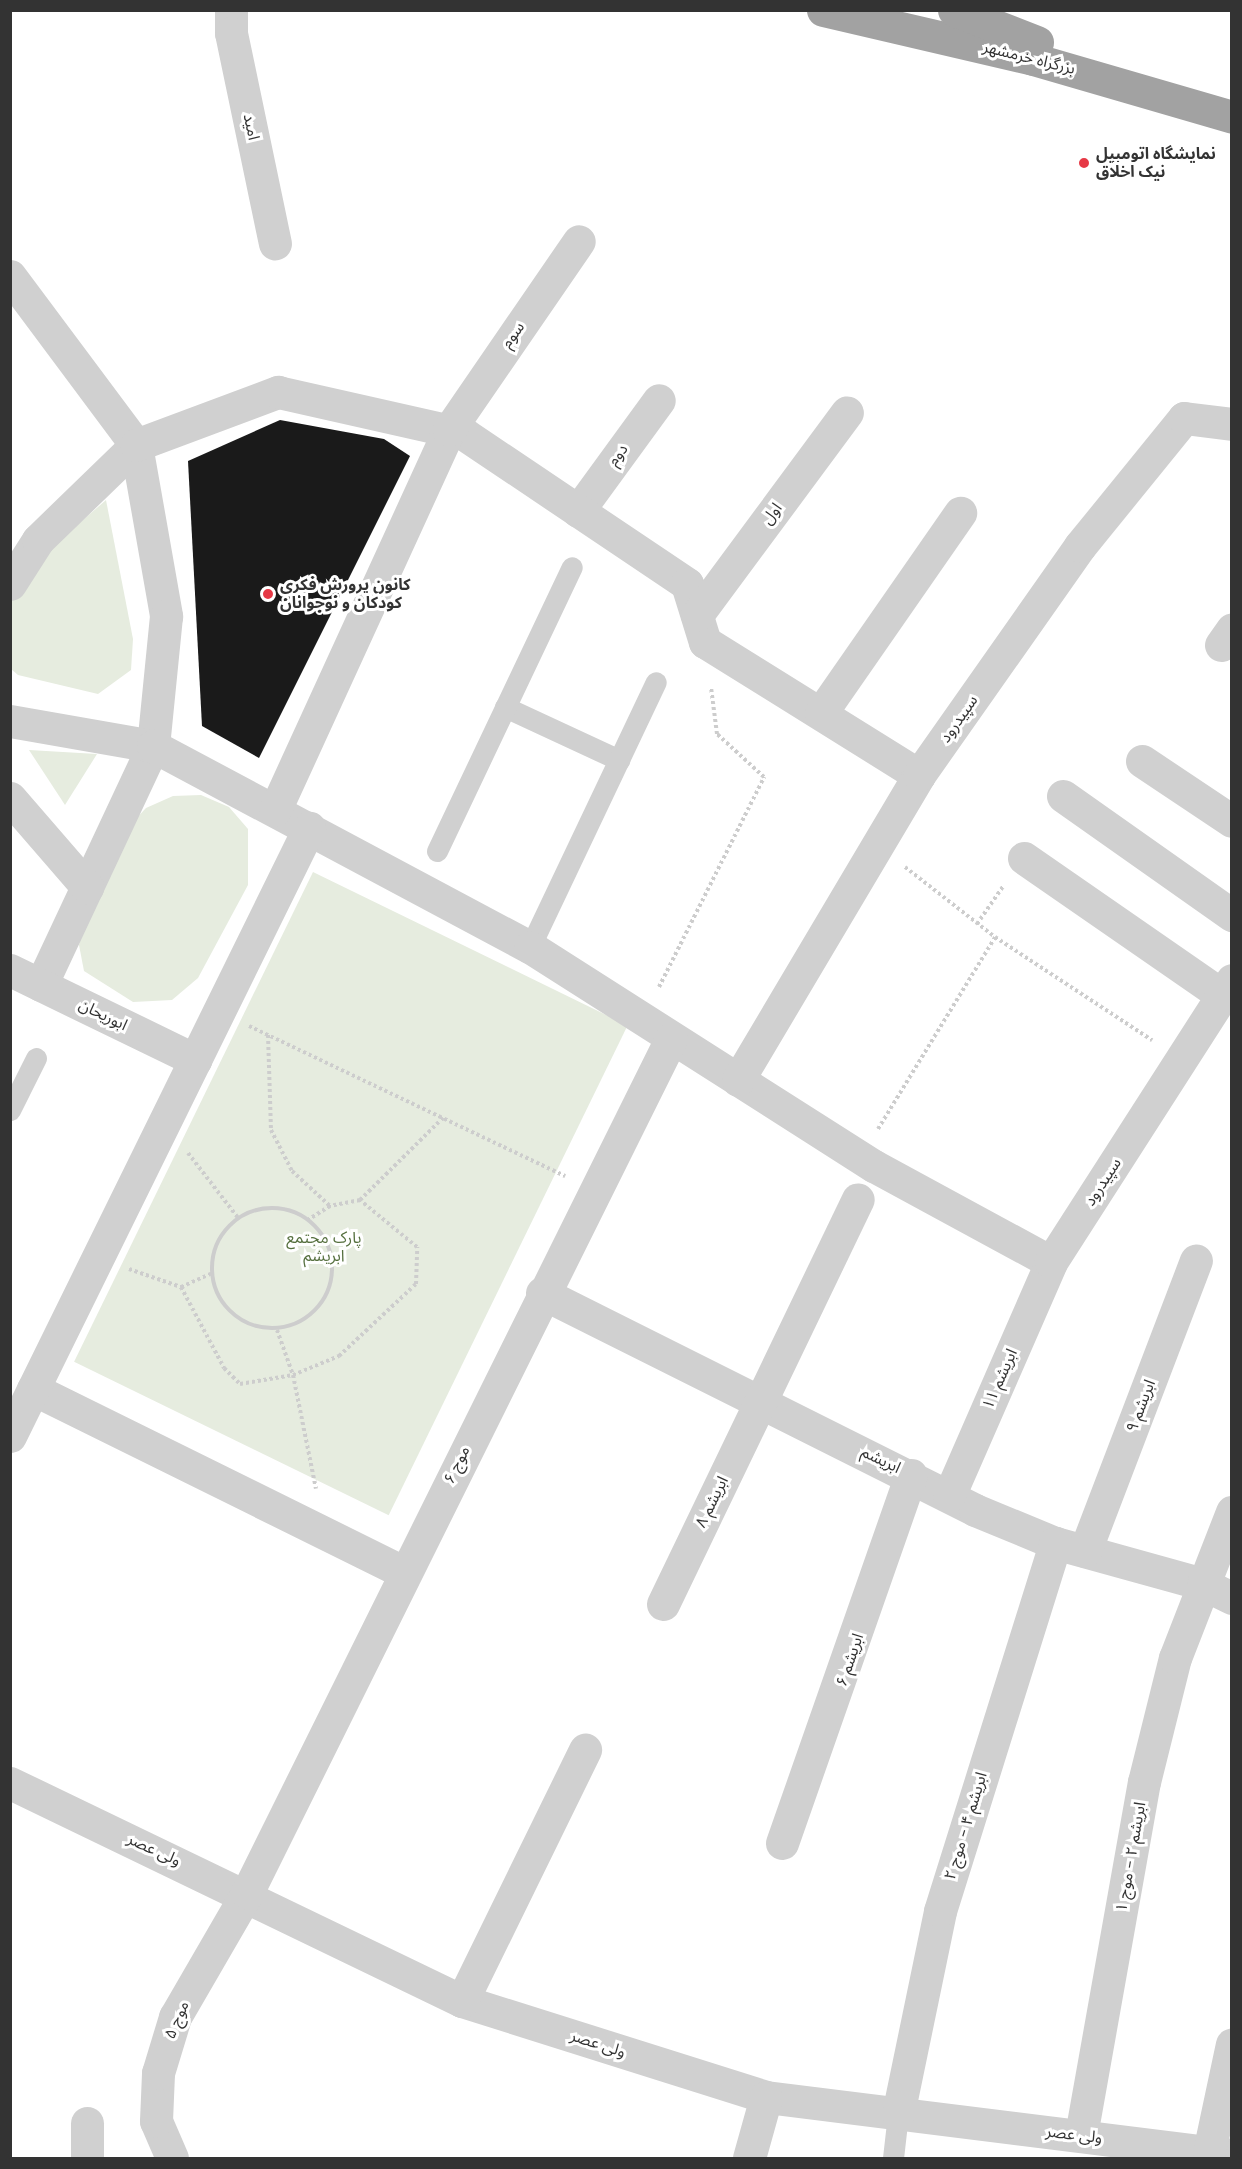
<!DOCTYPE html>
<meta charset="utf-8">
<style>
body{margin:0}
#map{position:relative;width:1242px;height:2169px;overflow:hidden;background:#fff;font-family:"DM Sans","Noto Sans Arabic",sans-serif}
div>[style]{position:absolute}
.green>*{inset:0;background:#e6ecdf;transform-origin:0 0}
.building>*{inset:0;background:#1a1a1a}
.path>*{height:4px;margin-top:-2px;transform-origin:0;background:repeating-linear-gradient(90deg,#cdcdcd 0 3px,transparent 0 6px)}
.path>.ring{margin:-2px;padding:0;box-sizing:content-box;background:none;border:4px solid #cdcdcd;border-radius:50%}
.service>*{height:21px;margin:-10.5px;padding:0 10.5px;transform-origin:10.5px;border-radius:10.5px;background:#d0d0d0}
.minor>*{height:33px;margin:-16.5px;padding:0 16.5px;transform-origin:16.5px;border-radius:16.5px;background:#d0d0d0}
.trunk>*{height:33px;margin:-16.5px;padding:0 16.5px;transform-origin:16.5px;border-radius:16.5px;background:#a2a2a2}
.dots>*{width:16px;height:16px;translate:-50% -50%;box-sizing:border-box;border:3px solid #fff;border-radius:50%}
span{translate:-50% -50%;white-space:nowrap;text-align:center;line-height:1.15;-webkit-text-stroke:6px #fff;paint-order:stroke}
.street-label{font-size:16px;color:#333}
.poi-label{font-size:16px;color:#333;font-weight:700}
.left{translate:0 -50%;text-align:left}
.park-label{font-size:16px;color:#56703f}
.frame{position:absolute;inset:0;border:12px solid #333;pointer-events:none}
</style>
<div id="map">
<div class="green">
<i style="clip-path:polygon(106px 500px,133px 639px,131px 670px,98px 694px,18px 675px,11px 669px,10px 602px,39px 558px)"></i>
<i style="clip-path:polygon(29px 750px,97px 754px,65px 805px)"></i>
<i style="clip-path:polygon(201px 795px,229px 807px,248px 829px,248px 885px,198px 978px,172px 1000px,133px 1002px,84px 971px,79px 945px,84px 922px,133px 822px,146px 808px,173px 796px)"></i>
<i style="left:313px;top:872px;width:350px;height:545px;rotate:26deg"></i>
</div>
<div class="building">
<i style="clip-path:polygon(280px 420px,384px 439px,410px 456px,259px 758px,202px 726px,188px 461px)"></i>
</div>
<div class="path">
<i style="left:905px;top:867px;width:114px;rotate:37.9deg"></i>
<i style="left:995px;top:937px;width:188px;rotate:33.3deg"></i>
<i style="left:977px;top:924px;width:47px;rotate:-55.3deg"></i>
<i style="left:659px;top:987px;width:235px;rotate:-63.4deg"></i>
<i style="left:764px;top:777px;width:64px;rotate:-137.5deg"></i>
<i style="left:717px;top:734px;width:47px;rotate:-97.3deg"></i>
<i style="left:249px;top:1026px;width:350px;rotate:25.4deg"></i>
<i style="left:268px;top:1035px;width:95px;rotate:88.2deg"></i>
<i style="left:271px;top:1130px;width:46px;rotate:62.9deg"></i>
<i style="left:292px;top:1171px;width:52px;rotate:42.6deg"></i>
<i style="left:878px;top:1129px;width:225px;rotate:-58.6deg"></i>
<i style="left:188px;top:1153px;width:83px;rotate:52.3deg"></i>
<i style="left:360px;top:1200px;width:117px;rotate:-44.7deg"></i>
<i class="ring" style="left:212px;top:1208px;width:116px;height:116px"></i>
<i style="left:129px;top:1269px;width:55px;rotate:19.1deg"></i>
<i style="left:181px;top:1287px;width:35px;rotate:-24deg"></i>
<i style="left:181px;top:1287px;width:92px;rotate:62deg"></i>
<i style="left:224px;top:1368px;width:23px;rotate:45deg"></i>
<i style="left:240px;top:1384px;width:54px;rotate:-9.6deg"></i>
<i style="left:293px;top:1375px;width:50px;rotate:-22.4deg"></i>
<i style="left:339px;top:1356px;width:105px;rotate:-43.1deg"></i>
<i style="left:416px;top:1284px;width:37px;rotate:-88deg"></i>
<i style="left:417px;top:1247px;width:74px;rotate:-140.5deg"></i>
<i style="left:360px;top:1200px;width:31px;rotate:169deg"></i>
<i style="left:330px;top:1206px;width:25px;rotate:148deg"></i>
<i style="left:277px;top:1330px;width:48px;rotate:70.4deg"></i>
<i style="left:293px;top:1375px;width:116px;rotate:78.6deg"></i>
</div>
<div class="service">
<i style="left:505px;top:707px;width:126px;rotate:24.9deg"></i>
<i style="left:437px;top:851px;width:314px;rotate:-64.6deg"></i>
<i style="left:530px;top:947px;width:293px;rotate:-64.6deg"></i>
<i style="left:10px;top:1110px;width:58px;rotate:-63.4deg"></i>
<i style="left:893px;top:2158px;width:44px;rotate:-83.5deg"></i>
</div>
<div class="minor">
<i style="left:231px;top:10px;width:23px;rotate:90deg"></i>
<i style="left:231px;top:33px;width:215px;rotate:78.2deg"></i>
<i style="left:10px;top:276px;width:211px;rotate:53.3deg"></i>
<i style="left:136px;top:445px;width:174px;rotate:80deg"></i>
<i style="left:166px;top:616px;width:131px;rotate:95.7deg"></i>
<i style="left:153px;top:746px;width:264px;rotate:115.1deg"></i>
<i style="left:578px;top:511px;width:137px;rotate:-53.9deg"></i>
<i style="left:10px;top:584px;width:52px;rotate:-57.5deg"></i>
<i style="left:38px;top:540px;width:136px;rotate:-44.1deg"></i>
<i style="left:136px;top:445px;width:152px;rotate:-20.5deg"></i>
<i style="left:278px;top:392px;width:191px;rotate:12.7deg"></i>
<i style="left:464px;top:434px;width:269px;rotate:33.9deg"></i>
<i style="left:687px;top:584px;width:61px;rotate:72.8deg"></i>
<i style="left:705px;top:642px;width:252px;rotate:31.9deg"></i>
<i style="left:697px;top:615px;width:252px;rotate:-53.5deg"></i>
<i style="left:1221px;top:645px;width:19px;rotate:-55deg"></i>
<i style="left:821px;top:713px;width:244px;rotate:-55.2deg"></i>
<i style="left:10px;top:721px;width:145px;rotate:9.9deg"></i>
<i style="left:153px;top:746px;width:427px;rotate:28.1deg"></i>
<i style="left:530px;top:947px;width:408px;rotate:32.5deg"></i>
<i style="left:874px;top:1166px;width:201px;rotate:28.5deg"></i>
<i style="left:1142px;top:761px;width:108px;rotate:33.7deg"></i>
<i style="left:1063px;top:796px;width:207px;rotate:35.2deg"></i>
<i style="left:10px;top:798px;width:118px;rotate:49.1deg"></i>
<i style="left:275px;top:810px;width:418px;rotate:-65.4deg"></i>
<i style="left:449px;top:430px;width:229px;rotate:-55.5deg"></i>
<i style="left:1024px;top:858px;width:241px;rotate:34.7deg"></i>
<i style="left:10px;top:970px;width:206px;rotate:25.9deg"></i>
<i style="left:738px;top:1080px;width:355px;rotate:-59.3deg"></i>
<i style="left:919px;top:775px;width:280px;rotate:-54.9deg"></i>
<i style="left:1080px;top:546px;width:165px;rotate:-50.9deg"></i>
<i style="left:1184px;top:418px;width:48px;rotate:7.1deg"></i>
<i style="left:542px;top:1293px;width:484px;rotate:26.6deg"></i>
<i style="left:975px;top:1510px;width:87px;rotate:22.4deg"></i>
<i style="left:1055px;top:1543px;width:154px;rotate:15.5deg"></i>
<i style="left:1203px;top:1584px;width:32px;rotate:26deg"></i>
<i style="left:33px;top:1389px;width:414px;rotate:26.3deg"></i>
<i style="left:10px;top:1436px;width:678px;rotate:-63.81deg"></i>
<i style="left:949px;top:1496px;width:255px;rotate:-66.4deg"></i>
<i style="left:1051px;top:1262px;width:335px;rotate:-57.3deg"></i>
<i style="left:1085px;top:1551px;width:311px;rotate:-69.1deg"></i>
<i style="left:663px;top:1604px;width:449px;rotate:-64.3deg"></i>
<i style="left:10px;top:1783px;width:502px;rotate:25.75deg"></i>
<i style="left:462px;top:2001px;width:319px;rotate:17.5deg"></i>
<i style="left:766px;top:2097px;width:470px;rotate:7.1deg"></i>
<i style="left:782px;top:1843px;width:390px;rotate:-70.7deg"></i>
<i style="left:462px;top:2001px;width:280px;rotate:-63.9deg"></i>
<i style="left:898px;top:2114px;width:207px;rotate:-78.3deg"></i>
<i style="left:940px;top:1911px;width:386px;rotate:-72.6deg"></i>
<i style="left:87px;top:2123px;width:35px;rotate:90deg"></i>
<i style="left:1081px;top:2135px;width:359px;rotate:-79.9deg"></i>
<i style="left:1144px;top:1782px;width:128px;rotate:-76deg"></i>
<i style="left:1175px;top:1658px;width:157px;rotate:-68.7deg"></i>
<i style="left:1209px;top:2152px;width:110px;rotate:-78deg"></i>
<i style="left:172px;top:2158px;width:40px;rotate:-113.4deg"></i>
<i style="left:156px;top:2121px;width:48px;rotate:-87.6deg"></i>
<i style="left:158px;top:2073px;width:59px;rotate:-73.1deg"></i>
<i style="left:175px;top:2017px;width:143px;rotate:-59.9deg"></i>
<i style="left:247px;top:1893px;width:953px;rotate:-63.6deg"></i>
<i style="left:749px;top:2158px;width:63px;rotate:-74.4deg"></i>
</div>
<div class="trunk">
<i style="left:823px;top:10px;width:216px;rotate:13.1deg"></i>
<i style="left:1033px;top:59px;width:207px;rotate:16.2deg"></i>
<i style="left:954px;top:10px;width:89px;rotate:21.1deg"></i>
</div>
<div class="dots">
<i style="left:1084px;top:163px;background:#e63946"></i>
<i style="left:268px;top:594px;background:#e63946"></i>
</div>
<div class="street-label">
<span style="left:1029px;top:58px;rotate:14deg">بزرگراه خرمشهر</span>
<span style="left:251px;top:127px;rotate:78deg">امید</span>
<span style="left:513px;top:335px;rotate:-55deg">سوم</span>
<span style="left:618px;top:455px;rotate:-54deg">دوم</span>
<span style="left:772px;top:514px;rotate:-53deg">اول</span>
<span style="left:959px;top:719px;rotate:-55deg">سپیدرود</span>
<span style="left:103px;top:1015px;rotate:26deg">ابوریحان</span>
<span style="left:1103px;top:1182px;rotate:-57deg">سپیدرود</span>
<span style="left:1000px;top:1379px;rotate:-66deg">ابریشم ۱۱</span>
<span style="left:1141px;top:1406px;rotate:-69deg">ابریشم ۹</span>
<span style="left:881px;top:1460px;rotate:26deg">ابریشم</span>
<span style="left:457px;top:1465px;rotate:-64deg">موج ۶</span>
<span style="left:712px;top:1502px;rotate:-64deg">ابریشم ۸</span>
<span style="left:850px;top:1660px;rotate:-71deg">ابریشم ۶</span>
<span style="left:966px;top:1826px;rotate:-73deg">ابریشم ۴ - موج ۲</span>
<span style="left:154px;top:1850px;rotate:25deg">ولی عصر</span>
<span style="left:1131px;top:1857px;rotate:-80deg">ابریشم ۲ - موج ۱</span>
<span style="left:177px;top:2020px;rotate:-67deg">موج ۵</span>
<span style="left:598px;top:2044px;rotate:18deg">ولی عصر</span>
<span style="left:1074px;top:2135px;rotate:7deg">ولی عصر</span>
</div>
<div class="poi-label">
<span class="left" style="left:1096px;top:163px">نمایشگاه اتومبیل<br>نیک اخلاق</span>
<span class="left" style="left:280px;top:594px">کانون پرورش فکری<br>کودکان و نوجوانان</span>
</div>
<div class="park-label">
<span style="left:324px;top:1247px">پارک مجتمع<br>ابریشم</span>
</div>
<div class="frame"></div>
</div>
